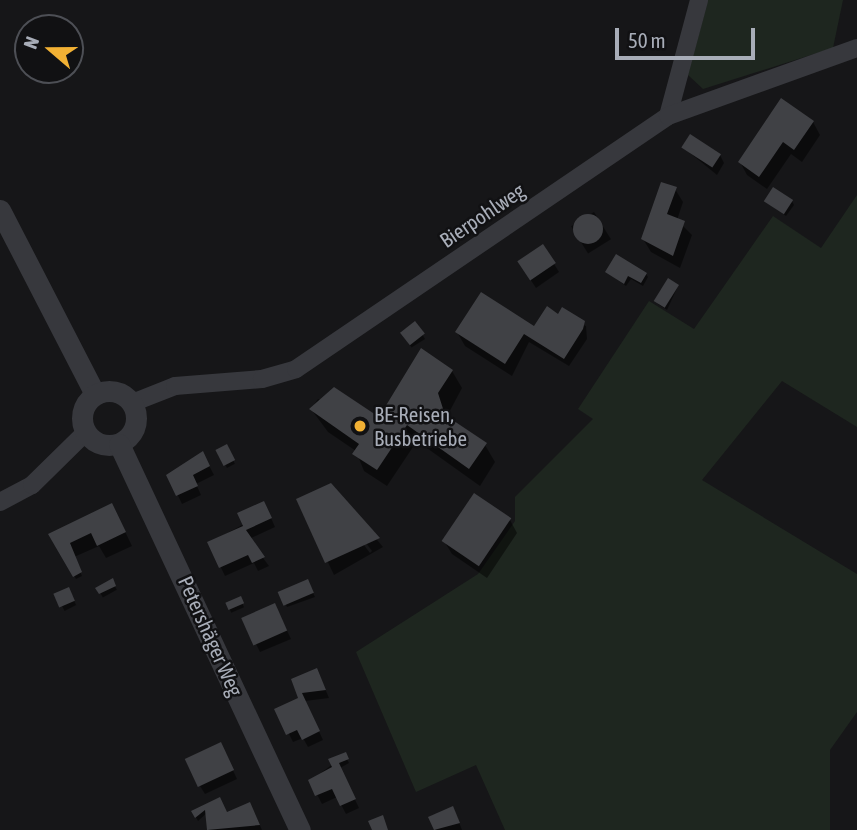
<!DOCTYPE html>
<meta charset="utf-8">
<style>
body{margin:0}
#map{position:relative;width:857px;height:830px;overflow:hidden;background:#161618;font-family:"Asap Condensed",sans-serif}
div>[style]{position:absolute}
.green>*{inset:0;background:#1e261f}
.shadow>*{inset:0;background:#0007;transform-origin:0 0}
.building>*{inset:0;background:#404145;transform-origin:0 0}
.round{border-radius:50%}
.minor>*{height:18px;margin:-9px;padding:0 9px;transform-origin:9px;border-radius:9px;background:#37383d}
.tertiary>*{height:21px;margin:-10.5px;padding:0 10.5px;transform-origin:10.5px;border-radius:10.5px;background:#37383d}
.tertiary>.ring{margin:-10.5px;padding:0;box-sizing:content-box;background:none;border:21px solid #37383d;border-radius:50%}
.dots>*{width:19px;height:19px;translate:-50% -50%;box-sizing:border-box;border:4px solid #111113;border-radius:50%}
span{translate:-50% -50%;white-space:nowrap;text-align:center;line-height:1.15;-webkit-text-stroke:5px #111113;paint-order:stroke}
.street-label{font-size:21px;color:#a8adb8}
.poi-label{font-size:21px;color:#a8adb8}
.left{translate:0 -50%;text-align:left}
.north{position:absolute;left:14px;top:14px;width:70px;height:70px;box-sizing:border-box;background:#111113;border:2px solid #4d4f55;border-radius:50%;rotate:290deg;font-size:19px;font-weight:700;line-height:28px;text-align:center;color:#a8adb8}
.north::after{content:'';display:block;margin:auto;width:24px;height:32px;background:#f2b134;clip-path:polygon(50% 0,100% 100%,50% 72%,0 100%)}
.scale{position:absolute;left:615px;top:28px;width:140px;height:32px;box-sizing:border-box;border:4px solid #a8adb8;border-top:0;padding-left:9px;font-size:21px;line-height:24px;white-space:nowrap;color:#a8adb8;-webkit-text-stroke:5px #111113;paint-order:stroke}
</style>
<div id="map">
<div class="green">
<i style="clip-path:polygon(708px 0,843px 0,833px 48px,703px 89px,688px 75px)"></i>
<i style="clip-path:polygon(857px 195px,857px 427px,782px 381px,702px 480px,857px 574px,857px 712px,830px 750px,830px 830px,505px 830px,476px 765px,416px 792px,356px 652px,478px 574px,515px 521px,515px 497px,593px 419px,578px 409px,649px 301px,694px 329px,773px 216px,821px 248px)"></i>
</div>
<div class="shadow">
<i style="clip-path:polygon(813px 122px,820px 135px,802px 162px,791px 154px,767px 189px,747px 175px,740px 162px)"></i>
<i style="clip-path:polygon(684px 148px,720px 155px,724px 163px,717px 175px)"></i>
<i style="clip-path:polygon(675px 189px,683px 202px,677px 220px,692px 235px,680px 268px,651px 252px,643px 239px)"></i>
<i style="clip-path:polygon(766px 201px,792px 201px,794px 205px,786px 216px)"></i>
<i style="left:594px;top:212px;width:32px;height:27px;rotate:58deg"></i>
<i style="clip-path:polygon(554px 264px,559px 272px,536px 288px,524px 270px)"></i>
<i style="clip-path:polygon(607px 272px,646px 274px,648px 277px,643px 286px,631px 279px,626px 286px)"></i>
<i style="clip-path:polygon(678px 286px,667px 310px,658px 304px,656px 301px)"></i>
<i style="clip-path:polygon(559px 316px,586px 326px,587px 339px,569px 366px,529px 342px,512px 376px,465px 346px,457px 332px,535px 329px)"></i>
<i style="left:415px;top:323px;width:19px;height:16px;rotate:58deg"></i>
<i style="clip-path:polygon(452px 371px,462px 388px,445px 420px,485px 445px,495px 462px,480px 486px,417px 441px,387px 486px,364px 471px,356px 451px,328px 432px,311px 409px,318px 399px,380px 419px)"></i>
<i style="left:226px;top:447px;width:19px;height:9px;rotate:62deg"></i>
<i style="clip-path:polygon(203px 454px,214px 475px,196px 484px,201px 495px,182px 504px,168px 475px)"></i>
<i style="clip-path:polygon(evenodd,331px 485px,383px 547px,334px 575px,298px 499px,331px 485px,325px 494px,329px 494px,372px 551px,370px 553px,325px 494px)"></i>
<i style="clip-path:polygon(268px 511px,275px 527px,249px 539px,269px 566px,258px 571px,254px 563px,225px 576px,209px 543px)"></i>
<i style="clip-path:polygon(119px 519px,132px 546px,106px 558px,99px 546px,74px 557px,82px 576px,76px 579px,50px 535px)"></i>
<i style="clip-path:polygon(510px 520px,517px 533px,487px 578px,452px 554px,444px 541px)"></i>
<i style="left:112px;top:581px;width:10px;height:16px;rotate:61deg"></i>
<i style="clip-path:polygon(309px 585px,315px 597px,287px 607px,279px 592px)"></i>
<i style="left:68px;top:589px;width:18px;height:13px;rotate:63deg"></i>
<i style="left:240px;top:598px;width:10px;height:14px;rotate:66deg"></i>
<i style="clip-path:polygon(279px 614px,291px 639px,260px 652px,256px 644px)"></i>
<i style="clip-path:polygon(321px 679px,329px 698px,305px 701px,323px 740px,308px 747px,303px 738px,293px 742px,277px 710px,300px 699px,293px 680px)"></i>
<i style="clip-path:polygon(225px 753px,237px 779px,205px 794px,200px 786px)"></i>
<i style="clip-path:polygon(345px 755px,349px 763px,340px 768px,359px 808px,346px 814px,337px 797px,322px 804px,310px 781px)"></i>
<i style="clip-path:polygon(219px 799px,227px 815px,254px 812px,262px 830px,209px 830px,208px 812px,198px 821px,193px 812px)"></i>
<i style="clip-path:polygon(457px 817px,462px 830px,436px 830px,430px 818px)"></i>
</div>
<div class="building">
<i style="clip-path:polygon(781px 98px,814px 121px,794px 150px,783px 142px,759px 177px,738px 162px)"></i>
<i style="left:690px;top:134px;width:37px;height:16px;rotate:33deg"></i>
<i style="clip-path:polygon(661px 182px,677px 187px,667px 214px,685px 221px,673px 256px,641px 239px)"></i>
<i style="left:773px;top:187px;width:24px;height:17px;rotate:33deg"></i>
<i class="round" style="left:573px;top:214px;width:30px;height:30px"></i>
<i style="left:543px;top:244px;width:23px;height:31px;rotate:56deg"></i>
<i style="clip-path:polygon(616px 254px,647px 273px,641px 283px,628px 276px,624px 284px,605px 272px)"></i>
<i style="left:668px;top:278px;width:13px;height:27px;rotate:32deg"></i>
<i style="clip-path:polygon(481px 292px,534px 326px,547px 306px,558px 314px,562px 307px,585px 321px,583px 329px,564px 359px,524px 334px,505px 364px,455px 332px)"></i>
<i style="left:415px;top:321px;width:16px;height:19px;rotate:52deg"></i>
<i style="clip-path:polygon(421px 348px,453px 370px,438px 393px,445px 415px,487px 443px,469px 469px,407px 425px,377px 470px,352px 454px,359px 444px,309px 409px,334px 387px,379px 417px)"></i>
<i style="left:227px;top:444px;width:18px;height:13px;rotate:63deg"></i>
<i style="clip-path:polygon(203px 451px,210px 466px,193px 475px,198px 486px,176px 496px,166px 475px)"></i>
<i style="clip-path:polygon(331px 483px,380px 538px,325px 563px,296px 499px)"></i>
<i style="left:474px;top:493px;width:45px;height:58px;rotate:34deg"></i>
<i style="clip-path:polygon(264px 501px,272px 518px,246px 530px,265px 557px,252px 563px,248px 555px,219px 568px,207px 542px,243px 526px,237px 513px)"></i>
<i style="clip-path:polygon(112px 503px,126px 532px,97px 546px,91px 533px,70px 543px,82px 572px,73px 577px,48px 534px)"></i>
<i style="clip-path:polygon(113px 578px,116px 586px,99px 594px,95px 588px)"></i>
<i style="left:308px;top:579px;width:15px;height:33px;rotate:67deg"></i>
<i style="left:69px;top:587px;width:15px;height:17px;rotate:67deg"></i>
<i style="left:241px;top:596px;width:8px;height:17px;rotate:67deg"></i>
<i style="left:275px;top:603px;width:30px;height:37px;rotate:66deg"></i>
<i style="clip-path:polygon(317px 668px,326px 690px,302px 693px,320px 731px,302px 740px,297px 730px,286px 735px,274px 709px,298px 698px,291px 679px)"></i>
<i style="left:221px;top:742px;width:31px;height:40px;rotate:65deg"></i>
<i style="clip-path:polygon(346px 752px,349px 759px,339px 763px,356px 799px,340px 806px,332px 789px,315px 796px,308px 780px,332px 767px,328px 759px)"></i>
<i style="clip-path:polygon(220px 797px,227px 812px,250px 802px,260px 825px,207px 830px,205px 810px,195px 818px,191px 811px)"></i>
<i style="clip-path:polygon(453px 806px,460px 823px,434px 830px,428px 817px)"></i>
<i style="clip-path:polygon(383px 815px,388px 830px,372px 830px,368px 821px)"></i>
</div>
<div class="minor">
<i style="left:668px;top:116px;width:120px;rotate:-75deg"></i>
<i style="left:132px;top:403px;width:46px;rotate:-21.6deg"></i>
<i style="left:175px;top:386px;width:87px;rotate:-4.6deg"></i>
<i style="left:262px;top:379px;width:35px;rotate:-16deg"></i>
<i style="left:296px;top:369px;width:450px;rotate:-34.2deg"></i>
<i style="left:668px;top:116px;width:201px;rotate:-19.8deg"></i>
<i style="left:0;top:502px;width:36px;rotate:-28deg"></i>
<i style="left:32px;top:485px;width:74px;rotate:-44.5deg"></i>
</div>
<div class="tertiary">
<i style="left:0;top:210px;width:207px;rotate:62.7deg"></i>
<i class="ring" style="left:82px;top:391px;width:33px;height:33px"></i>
<i style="left:119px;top:444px;width:426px;rotate:64.9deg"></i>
</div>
<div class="dots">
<i style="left:360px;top:426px;background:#f2b134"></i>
</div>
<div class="street-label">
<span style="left:482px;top:215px;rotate:-34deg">Bierpohlweg</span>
<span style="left:211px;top:636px;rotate:66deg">Petershäger Weg</span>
</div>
<div class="poi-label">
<span class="left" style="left:374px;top:426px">BE-Reisen,<br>Busbetriebe</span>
</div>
<div class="north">N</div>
<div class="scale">50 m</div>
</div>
